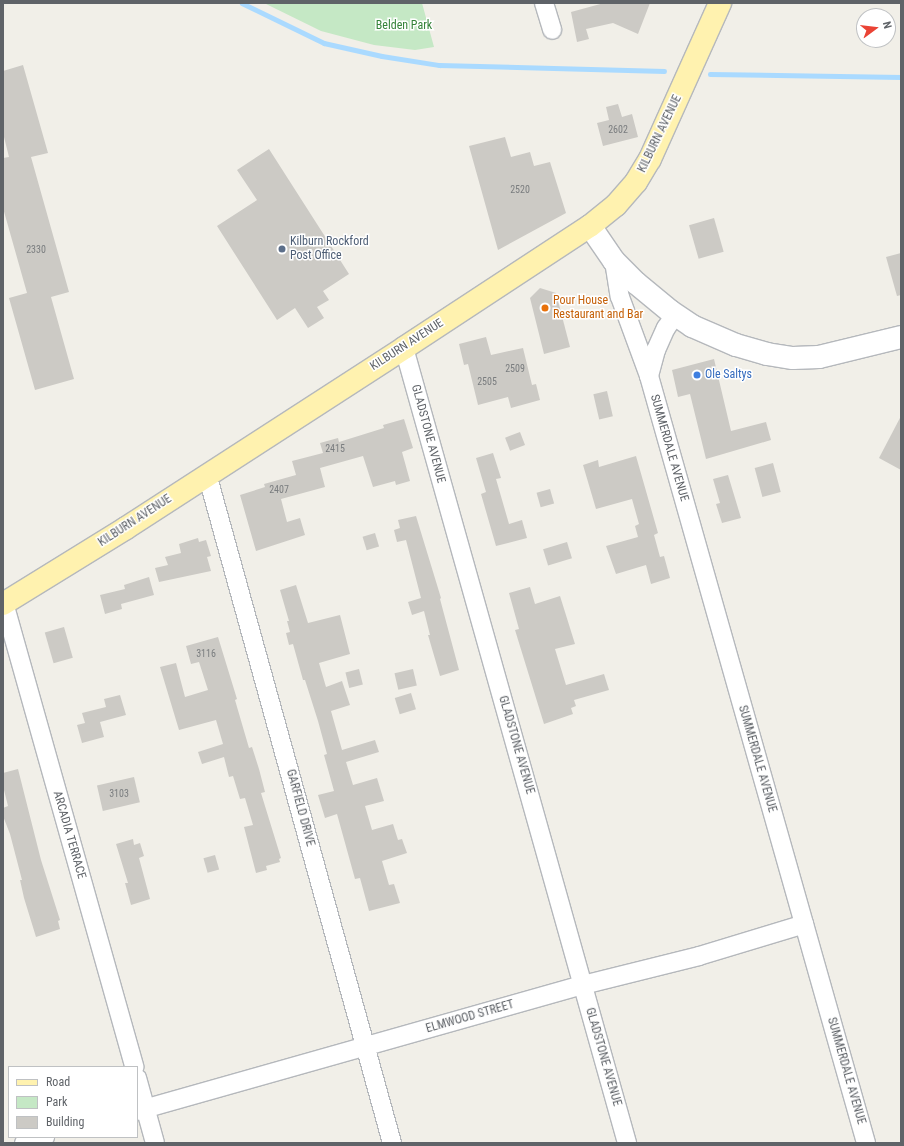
<!DOCTYPE html>
<style>
body{margin:0}
#map{position:relative;width:904px;height:1146px;overflow:hidden;background:#f1efe8;font-family:"Roboto Condensed",sans-serif}
div>[style]{position:absolute}
.green>*{inset:0;background:#c5e8c5}
.stream>*{height:4.5px;margin:-2.25px;padding:0 2.25px;transform-origin:2.25px;border-radius:2.25px;background:#aadaff}
.building>*{inset:0;background:#cccac5;transform-origin:0 0}
.roads{filter:drop-shadow(1px 0 #b5b8bc) drop-shadow(-1px 0 #b5b8bc) drop-shadow(0 1px #b5b8bc) drop-shadow(0 -1px #b5b8bc)}
.minor>*{height:18px;margin:-9px;padding:0 9px;transform-origin:9px;border-radius:9px;background:#fff}
.tertiary>*{height:22px;margin:-11px;padding:0 11px;transform-origin:11px;border-radius:11px;background:#fff}
.primary>*{height:22px;margin:-11px;padding:0 11px;transform-origin:11px;border-radius:11px;background:#fff2af}
.dots>*{width:11px;height:11px;translate:-50% -50%;box-sizing:border-box;border:2px solid #fff;border-radius:50%}
span{translate:-50% -50%;white-space:nowrap;text-align:center;line-height:1.15;-webkit-text-stroke:3px #fff;paint-order:stroke}
.number-label{font-size:10px;color:#7a7d7f}
.number-label span{-webkit-text-stroke-width:0}
.park-label{font-size:12px;color:#348238}
.street-label{font-size:12px;color:#5f6368}
.service-label{font-size:12px;color:#4e5e75}
.left{translate:0 -50%;text-align:left}
.food-label{font-size:12px;color:#c56008}
.shop-label{font-size:12px;color:#366cbe}
.frame{position:absolute;inset:0;border:4px solid #5f6368;pointer-events:none}
.legend{position:absolute;left:8px;top:1066px;width:130px;height:72px;box-sizing:border-box;background:#fff;border:1px solid #bfc1c3;margin:0;padding:5px 7px;list-style:none;font-size:12px;color:#5f6368}
.legend li{display:flex;align-items:center;gap:8px;height:20px}
.legend b{width:20px;border:1px solid #bfc1c3}
.north{position:absolute;left:856px;top:8px;width:40px;height:40px;box-sizing:border-box;background:#fff;border:1px solid #bfc1c3;border-radius:50%;rotate:75deg;font-size:11px;font-weight:700;line-height:16px;text-align:center;color:#5f6368}
.north::after{content:'';display:block;margin:auto;width:14px;height:18px;background:#ea4335;clip-path:polygon(50% 0,100% 100%,50% 72%,0 100%)}
</style>
<div id="map">
<div class="green">
<i style="clip-path:polygon(264px 3px,422px 3px,434px 47px,415px 50px,374px 45px,321px 31px)"></i>
</div>
<div class="stream">
<i style="left:242px;top:3px;width:91px;rotate:26deg"></i>
<i style="left:324px;top:43px;width:59px;rotate:12.6deg"></i>
<i style="left:382px;top:56px;width:58px;rotate:9deg"></i>
<i style="left:439px;top:65px;width:225px;rotate:1.5deg"></i>
<i style="left:710px;top:74px;width:191px;rotate:0.9deg"></i>
</div>
<div class="building">
<i style="clip-path:polygon(604px 3px,650px 3px,638px 34px,613px 23px,586px 29px,589px 39px,577px 42px,571px 12px)"></i>
<i style="clip-path:polygon(23px 65px,48px 153px,31px 157px,69px 292px,51px 297px,74px 379px,35px 390px,9px 298px,27px 293px,3px 208px,3px 158px,9px 157px,3px 133px,3px 71px)"></i>
<i style="clip-path:polygon(618px 104px,622px 117px,632px 114px,638px 137px,603px 146px,597px 123px,609px 120px,606px 107px)"></i>
<i style="clip-path:polygon(505px 137px,511px 157px,530px 152px,534px 166px,550px 162px,566px 213px,498px 250px,469px 146px)"></i>
<i style="clip-path:polygon(269px 149px,349px 274px,323px 291px,329px 300px,317px 307px,324px 318px,308px 328px,295px 308px,277px 320px,217px 226px,257px 200px,237px 170px)"></i>
<i style="left:714px;top:218px;width:35px;height:26px;rotate:74deg"></i>
<i style="clip-path:polygon(901px 253px,901px 295px,897px 296px,886px 257px)"></i>
<i style="clip-path:polygon(540px 288px,556px 293px,570px 347px,544px 354px,530px 298px)"></i>
<i style="clip-path:polygon(486px 337px,491px 355px,523px 348px,532px 385px,536px 384px,540px 400px,511px 408px,508px 397px,478px 405px,468px 364px,464px 365px,459px 344px)"></i>
<i style="clip-path:polygon(714px 359px,731px 431px,766px 422px,771px 440px,706px 459px,690px 394px,678px 397px,672px 370px)"></i>
<i style="left:607px;top:391px;width:26px;height:14px;rotate:77deg"></i>
<i style="clip-path:polygon(901px 416px,901px 470px,879px 458px)"></i>
<i style="clip-path:polygon(404px 419px,413px 448px,402px 452px,410px 481px,396px 485px,395px 481px,373px 487px,363px 456px,320px 468px,325px 487px,281px 499px,287px 522px,300px 518px,305px 535px,256px 551px,240px 495px,265px 487px,264px 484px,296px 475px,292px 461px,323px 453px,320px 443px,338px 438px,339px 442px,384px 428px,383px 425px)"></i>
<i style="left:520px;top:432px;width:14px;height:16px;rotate:69deg"></i>
<i style="clip-path:polygon(493px 453px,501px 478px,496px 479px,509px 524px,522px 520px,527px 538px,496px 546px,481px 494px,486px 492px,476px 458px)"></i>
<i style="clip-path:polygon(636px 456px,658px 533px,654px 535px,660px 557px,664px 556px,670px 578px,651px 584px,646px 565px,616px 574px,606px 546px,638px 537px,635px 526px,639px 524px,632px 499px,596px 509px,583px 465px,598px 460px,599px 467px)"></i>
<i style="left:773px;top:463px;width:30px;height:19px;rotate:75deg"></i>
<i style="clip-path:polygon(728px 475px,741px 518px,722px 523px,716px 504px,720px 503px,713px 479px)"></i>
<i style="left:550px;top:489px;width:15px;height:14px;rotate:74deg"></i>
<i style="clip-path:polygon(416px 516px,441px 598px,440px 599px,459px 670px,440px 676px,428px 635px,430px 635px,424px 611px,412px 615px,408px 602px,421px 598px,406px 540px,397px 542px,394px 530px,400px 528px,398px 520px)"></i>
<i style="left:375px;top:533px;width:14px;height:13px;rotate:73deg"></i>
<i style="clip-path:polygon(198px 538px,199px 542px,206px 540px,211px 556px,207px 557px,211px 571px,159px 582px,155px 568px,168px 565px,165px 557px,181px 553px,179px 544px)"></i>
<i style="left:567px;top:542px;width:17px;height:25px;rotate:73deg"></i>
<i style="clip-path:polygon(149px 577px,154px 595px,121px 604px,122px 609px,105px 614px,100px 595px,125px 589px,124px 585px)"></i>
<i style="clip-path:polygon(296px 585px,308px 623px,340px 615px,350px 654px,319px 663px,326px 687px,342px 681px,350px 705px,331px 711px,342px 750px,375px 740px,379px 752px,346px 762px,353px 785px,377px 778px,384px 801px,365px 806px,372px 830px,393px 824px,398px 840px,402px 839px,407px 853px,382px 861px,389px 885px,394px 884px,400px 903px,369px 911px,360px 878px,355px 879px,337px 814px,325px 818px,318px 795px,334px 791px,324px 755px,327px 754px,318px 721px,305px 680px,303px 680px,293px 644px,289px 645px,286px 633px,290px 632px,287px 621px,289px 621px,280px 590px)"></i>
<i style="clip-path:polygon(530px 587px,535px 604px,560px 596px,575px 644px,555px 649px,566px 685px,604px 674px,609px 690px,574px 700px,576px 706px,571px 708px,573px 714px,544px 724px,515px 630px,519px 629px,509px 593px)"></i>
<i style="left:64px;top:627px;width:32px;height:20px;rotate:74deg"></i>
<i style="clip-path:polygon(218px 637px,237px 699px,235px 700px,249px 748px,252px 747px,259px 769px,265px 792px,261px 793px,281px 858px,279px 859px,280px 862px,266px 866px,267px 870px,256px 873px,244px 827px,253px 825px,245px 798px,240px 799px,233px 776px,229px 777px,224px 757px,202px 764px,198px 752px,223px 744px,216px 720px,179px 730px,160px 667px,176px 663px,185px 697px,208px 690px,199px 662px,191px 664px,186px 646px)"></i>
<i style="left:359px;top:669px;width:16px;height:14px;rotate:76deg"></i>
<i style="left:413px;top:669px;width:17px;height:19px;rotate:77deg"></i>
<i style="left:411px;top:693px;width:17px;height:17px;rotate:73deg"></i>
<i style="clip-path:polygon(120px 695px,126px 715px,100px 722px,104px 737px,82px 743px,77px 725px,85px 723px,82px 713px,106px 707px,104px 699px)"></i>
<i style="clip-path:polygon(18px 769px,41px 860px,60px 920px,58px 921px,60px 929px,36px 937px,24px 898px,20px 880px,22px 880px,10px 834px,3px 816px,3px 808px,8px 806px,3px 786px,3px 773px)"></i>
<i style="left:134px;top:777px;width:26px;height:38px;rotate:77deg"></i>
<i style="clip-path:polygon(133px 839px,134px 845px,140px 843px,144px 856px,139px 858px,150px 899px,131px 905px,125px 883px,128px 883px,116px 844px)"></i>
<i style="left:215px;top:855px;width:15px;height:12px;rotate:74deg"></i>
</div>
<div class="roads">
<div class="minor">
<i style="left:544px;top:3px;width:28px;rotate:73deg"></i>
<i style="left:614px;top:261px;width:36px;rotate:81deg"></i>
<i style="left:620px;top:297px;width:84px;rotate:69.8deg"></i>
<i style="left:649px;top:376px;width:797px;rotate:74.2deg"></i>
<i style="left:404px;top:348px;width:826px;rotate:74.33deg"></i>
<i style="left:649px;top:376px;width:27px;rotate:-75deg"></i>
<i style="left:656px;top:350px;width:24px;rotate:-66deg"></i>
<i style="left:666px;top:328px;width:16px;rotate:-55deg"></i>
<i style="left:207px;top:474px;width:694px;rotate:74.54deg"></i>
<i style="left:4px;top:603px;width:482px;rotate:74.3deg"></i>
<i style="left:137px;top:1078px;width:67px;rotate:74.5deg"></i>
<i style="left:137px;top:1111px;width:463px;rotate:-15.8deg"></i>
<i style="left:583px;top:985px;width:120px;rotate:-14deg"></i>
<i style="left:699px;top:956px;width:110px;rotate:-16.9deg"></i>
<i style="left:24px;top:1143px;width:22px;rotate:-16deg"></i>
</div>
<div class="tertiary">
<i style="left:590px;top:226px;width:42px;rotate:55.6deg"></i>
<i style="left:614px;top:261px;width:31px;rotate:45deg"></i>
<i style="left:636px;top:283px;width:44px;rotate:39.5deg"></i>
<i style="left:670px;top:311px;width:27px;rotate:34deg"></i>
<i style="left:692px;top:326px;width:48px;rotate:23.4deg"></i>
<i style="left:736px;top:345px;width:32px;rotate:16deg"></i>
<i style="left:767px;top:354px;width:26px;rotate:9deg"></i>
<i style="left:793px;top:358px;width:26px;rotate:-2deg"></i>
<i style="left:819px;top:357px;width:84px;rotate:-13.7deg"></i>
</div>
<div class="primary">
<i style="left:3px;top:604px;width:145px;rotate:-31.7deg"></i>
<i style="left:126px;top:528px;width:331px;rotate:-32.9deg"></i>
<i style="left:404px;top:348px;width:222px;rotate:-33.3deg"></i>
<i style="left:590px;top:226px;width:33px;rotate:-39deg"></i>
<i style="left:616px;top:205px;width:30px;rotate:-49deg"></i>
<i style="left:636px;top:182px;width:27px;rotate:-59deg"></i>
<i style="left:650px;top:159px;width:171px;rotate:-65.8deg"></i>
</div>
</div>
<div class="dots">
<i style="left:282px;top:249px;background:#5c6f8a"></i>
<i style="left:545px;top:308px;background:#e8710a"></i>
<i style="left:697px;top:375px;background:#3f7fe0"></i>
</div>
<div class="number-label">
<span style="left:618px;top:130px">2602</span>
<span style="left:520px;top:190px">2520</span>
<span style="left:36px;top:250px">2330</span>
<span style="left:515px;top:369px">2509</span>
<span style="left:487px;top:382px">2505</span>
<span style="left:335px;top:449px">2415</span>
<span style="left:279px;top:490px">2407</span>
<span style="left:206px;top:654px">3116</span>
<span style="left:119px;top:794px">3103</span>
</div>
<div class="park-label">
<span style="left:404px;top:26px">Belden Park</span>
</div>
<div class="street-label">
<span style="left:660px;top:134px;rotate:-64deg">KILBURN AVENUE</span>
<span style="left:407px;top:345px;rotate:-33deg">KILBURN AVENUE</span>
<span style="left:428px;top:434px;rotate:75deg">GLADSTONE AVENUE</span>
<span style="left:669px;top:448px;rotate:74deg">SUMMERDALE AVENUE</span>
<span style="left:135px;top:521px;rotate:-33deg">KILBURN AVENUE</span>
<span style="left:516px;top:745px;rotate:74deg">GLADSTONE AVENUE</span>
<span style="left:757px;top:759px;rotate:74deg">SUMMERDALE AVENUE</span>
<span style="left:300px;top:808px;rotate:75deg">GARFIELD DRIVE</span>
<span style="left:69px;top:835px;rotate:74deg">ARCADIA TERRACE</span>
<span style="left:470px;top:1017px;rotate:-16deg">ELMWOOD STREET</span>
<span style="left:603px;top:1057px;rotate:74deg">GLADSTONE AVENUE</span>
<span style="left:846px;top:1071px;rotate:74deg">SUMMERDALE AVENUE</span>
</div>
<div class="service-label">
<span class="left" style="left:290px;top:249px">Kilburn Rockford<br>Post Office</span>
</div>
<div class="food-label">
<span class="left" style="left:553px;top:308px">Pour House<br>Restaurant and Bar</span>
</div>
<div class="shop-label">
<span class="left" style="left:705px;top:375px">Ole Saltys</span>
</div>
<div class="frame"></div>
<ul class="legend">
<li><b style="height:5px;background:#fff2af"></b>Road</li>
<li><b style="height:11px;background:#c5e8c5"></b>Park</li>
<li><b style="height:11px;background:#cccac5"></b>Building</li>
</ul>
<div class="north">N</div>
</div>
